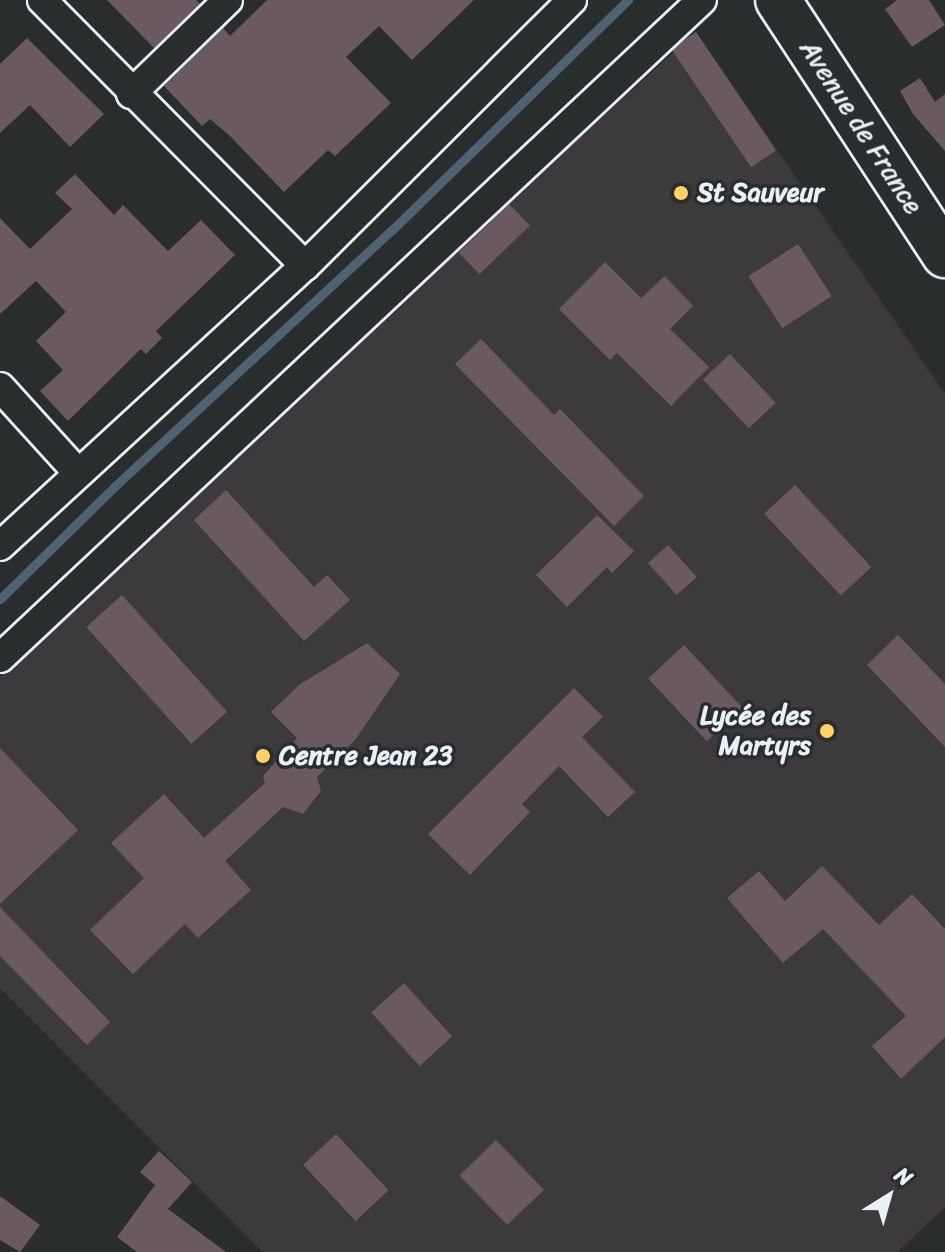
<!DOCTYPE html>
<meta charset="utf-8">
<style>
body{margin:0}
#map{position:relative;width:945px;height:1252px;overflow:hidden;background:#2a2d2e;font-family:Sriracha,sans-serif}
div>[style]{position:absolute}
.built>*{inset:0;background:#3d3a3d}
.stream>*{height:9px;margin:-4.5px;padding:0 4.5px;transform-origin:4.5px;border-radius:4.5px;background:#4e6272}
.building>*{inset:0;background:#6a5960;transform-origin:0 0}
.roads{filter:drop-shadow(2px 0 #e8f1f8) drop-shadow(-2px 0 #e8f1f8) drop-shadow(0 2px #e8f1f8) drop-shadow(0 -2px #e8f1f8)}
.street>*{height:28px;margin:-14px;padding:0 14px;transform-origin:14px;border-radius:14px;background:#2a2d2e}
.primary>*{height:44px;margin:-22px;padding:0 22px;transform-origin:22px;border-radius:22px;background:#2a2d2e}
.dots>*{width:22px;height:22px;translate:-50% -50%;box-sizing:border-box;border:4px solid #2a2d2e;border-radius:50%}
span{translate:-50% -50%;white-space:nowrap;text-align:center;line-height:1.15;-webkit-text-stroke:7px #2a2d2e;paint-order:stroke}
.street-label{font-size:26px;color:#e8f1f8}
.poi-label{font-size:26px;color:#e8f1f8;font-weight:700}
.left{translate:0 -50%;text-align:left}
.right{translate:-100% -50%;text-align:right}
.north{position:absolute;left:849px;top:1156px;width:80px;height:80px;-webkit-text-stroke:6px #2a2d2e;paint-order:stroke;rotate:37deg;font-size:22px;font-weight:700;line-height:32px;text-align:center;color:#e8f1f8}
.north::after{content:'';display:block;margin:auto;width:28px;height:36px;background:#e8f1f8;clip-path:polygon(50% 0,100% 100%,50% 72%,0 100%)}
</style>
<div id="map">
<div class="built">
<i style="clip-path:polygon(696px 32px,945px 394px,945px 1207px,897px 1252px,263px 1252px,0 988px,0 677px,225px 459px)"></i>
</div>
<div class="stream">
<i style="left:0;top:599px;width:160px;rotate:-44.5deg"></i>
<i style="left:114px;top:487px;width:379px;rotate:-42.8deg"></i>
<i style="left:392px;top:230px;width:330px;rotate:-44.3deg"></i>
</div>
<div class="building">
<i style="clip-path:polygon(107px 0,196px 0,200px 4px,154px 48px)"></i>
<i style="clip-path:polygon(267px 0,474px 0,412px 60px,379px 26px,346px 57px,391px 103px,335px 156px,328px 150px,284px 192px,229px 135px,210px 119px,202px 126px,164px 86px,223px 28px,230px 36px)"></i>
<i style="clip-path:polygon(897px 0,929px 0,945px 25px,912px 47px,885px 9px)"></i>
<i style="left:696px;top:32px;width:143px;height:30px;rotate:56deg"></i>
<i style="clip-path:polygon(27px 38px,104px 114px,70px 147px,30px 105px,0 133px,0 64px)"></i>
<i style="clip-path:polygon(920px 78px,935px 102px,945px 94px,945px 151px,913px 114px,900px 91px)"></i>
<i style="clip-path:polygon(75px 174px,114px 215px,123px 205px,168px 251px,201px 220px,235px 255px,156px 331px,162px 338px,146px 354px,141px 349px,68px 421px,40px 391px,63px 370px,36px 341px,66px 312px,36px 281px,0 314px,0 218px,30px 249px,72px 209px,55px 193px)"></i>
<i style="left:509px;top:204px;width:30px;height:70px;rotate:46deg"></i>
<i style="left:798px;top:244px;width:62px;height:59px;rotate:57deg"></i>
<i style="clip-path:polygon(605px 262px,641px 298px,665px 276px,693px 306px,670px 329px,709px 367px,671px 406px,617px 353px,610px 360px,559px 309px)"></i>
<i style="clip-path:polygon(481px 339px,554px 415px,560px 409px,644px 496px,614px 526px,455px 364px)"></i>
<i style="left:730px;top:354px;width:67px;height:37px;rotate:47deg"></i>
<i style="left:795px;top:485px;width:112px;height:42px;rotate:47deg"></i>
<i style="clip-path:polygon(226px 490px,314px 587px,327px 575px,350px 600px,304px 641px,194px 520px)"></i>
<i style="clip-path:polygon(597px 515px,634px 551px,612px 573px,607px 567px,567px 607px,536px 575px)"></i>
<i style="left:668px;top:545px;width:43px;height:27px;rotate:48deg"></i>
<i style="left:122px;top:595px;width:157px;height:48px;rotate:48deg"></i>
<i style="clip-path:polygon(898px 635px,945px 684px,945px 747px,867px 665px)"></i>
<i style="clip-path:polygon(367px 643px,400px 674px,355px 740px,317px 777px,321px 791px,303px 814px,283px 807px,225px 861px,251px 890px,198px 938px,185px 924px,133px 974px,90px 930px,144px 878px,111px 843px,164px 794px,204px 838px,265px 783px,263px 776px,297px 738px,271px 712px,299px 685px)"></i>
<i style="left:684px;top:645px;width:86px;height:49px;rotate:47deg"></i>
<i style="clip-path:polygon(574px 688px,603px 717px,582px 737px,635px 792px,608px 817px,559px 766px,522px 804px,530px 812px,470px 875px,428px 834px)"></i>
<i style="clip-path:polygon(0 748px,78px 830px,0 904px)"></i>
<i style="clip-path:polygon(822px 866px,879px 925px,912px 894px,945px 929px,945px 1037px,901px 1079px,872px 1046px,906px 1016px,823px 929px,783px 963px,727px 898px,759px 871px,785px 901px)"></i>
<i style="clip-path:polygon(0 907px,110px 1022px,87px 1045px,0 956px)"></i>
<i style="left:404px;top:983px;width:72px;height:44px;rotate:48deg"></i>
<i style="left:336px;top:1134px;width:77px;height:45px;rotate:47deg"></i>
<i style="left:496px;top:1140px;width:69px;height:51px;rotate:46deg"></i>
<i style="clip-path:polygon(159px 1151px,192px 1182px,168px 1209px,226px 1252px,137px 1252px,117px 1237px,155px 1185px,140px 1172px)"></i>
<i style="clip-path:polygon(0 1196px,40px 1225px,20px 1252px,0 1240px)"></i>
</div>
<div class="roads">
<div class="street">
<i style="left:42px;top:0;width:374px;rotate:45.3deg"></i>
<i style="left:131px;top:94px;width:135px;rotate:-44.1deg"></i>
<i style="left:0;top:387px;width:116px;rotate:47.8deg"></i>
<i style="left:0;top:546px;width:414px;rotate:-42.6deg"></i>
<i style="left:305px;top:266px;width:377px;rotate:-44.9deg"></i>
<i style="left:0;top:658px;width:962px;rotate:-43.15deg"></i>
</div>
<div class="primary">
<i style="left:778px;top:0;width:305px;rotate:56.8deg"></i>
</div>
</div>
<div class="dots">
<i style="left:681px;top:193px;background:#ffd166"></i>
<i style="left:827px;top:731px;background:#ffd166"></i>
<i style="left:263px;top:756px;background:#ffd166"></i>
</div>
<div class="street-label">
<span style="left:861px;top:127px;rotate:57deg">Avenue de France</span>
</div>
<div class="poi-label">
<span class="left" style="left:697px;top:193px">St Sauveur</span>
<span class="right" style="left:811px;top:731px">Lycée des<br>Martyrs</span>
<span class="left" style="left:279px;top:756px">Centre Jean 23</span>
</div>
<div class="north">N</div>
</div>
